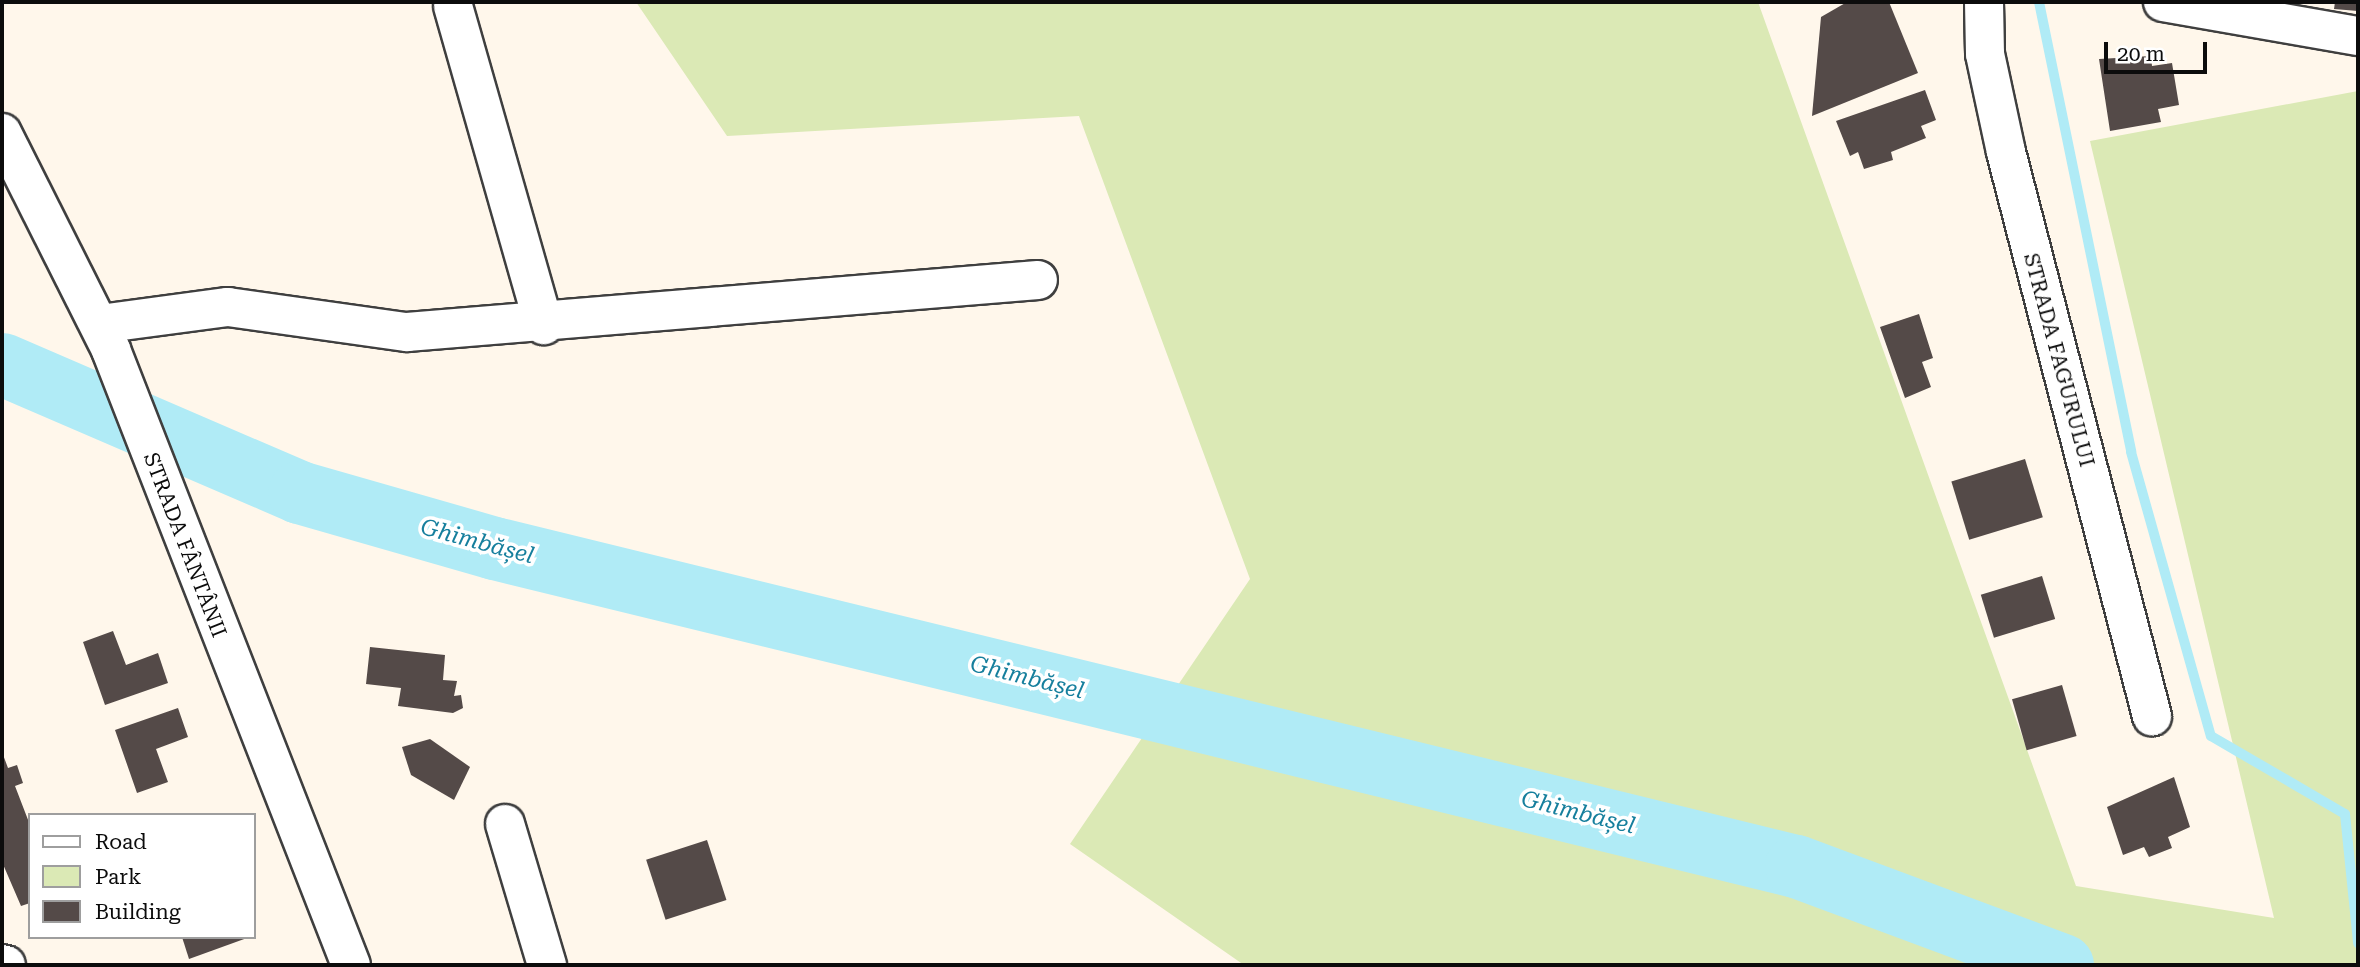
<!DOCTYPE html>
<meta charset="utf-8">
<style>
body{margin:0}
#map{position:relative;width:2360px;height:967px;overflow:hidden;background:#fff7eb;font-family:"Roboto Serif",serif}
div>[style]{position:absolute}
.green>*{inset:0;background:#dbe9b5}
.stream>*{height:10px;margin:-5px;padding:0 5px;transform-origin:5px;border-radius:5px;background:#b0ebf6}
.river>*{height:63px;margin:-31.5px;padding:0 31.5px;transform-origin:31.5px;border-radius:31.5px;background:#b0ebf6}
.building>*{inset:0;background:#544a48;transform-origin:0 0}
.roads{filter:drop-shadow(2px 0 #3f3f3f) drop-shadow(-2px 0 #3f3f3f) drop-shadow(0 2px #3f3f3f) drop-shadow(0 -2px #3f3f3f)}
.minor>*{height:38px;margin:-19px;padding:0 19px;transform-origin:19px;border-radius:19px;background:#fff}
span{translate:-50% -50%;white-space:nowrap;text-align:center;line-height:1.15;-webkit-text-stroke:7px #fff;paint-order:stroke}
.street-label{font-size:21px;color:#0c0c0c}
.water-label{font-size:23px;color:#167f9d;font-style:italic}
.frame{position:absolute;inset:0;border:4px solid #0c0c0c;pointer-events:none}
.legend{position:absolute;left:28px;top:813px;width:228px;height:126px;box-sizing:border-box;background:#fff;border:2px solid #9e9e9e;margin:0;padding:9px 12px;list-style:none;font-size:21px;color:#0c0c0c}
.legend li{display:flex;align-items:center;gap:14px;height:35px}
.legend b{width:35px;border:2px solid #9e9e9e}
.scale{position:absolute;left:2104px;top:42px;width:103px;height:32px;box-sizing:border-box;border:4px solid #0c0c0c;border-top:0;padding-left:9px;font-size:21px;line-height:24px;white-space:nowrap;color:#0c0c0c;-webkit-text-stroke:5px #fff;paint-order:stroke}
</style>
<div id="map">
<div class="green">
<i style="clip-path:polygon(636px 2px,1758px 2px,2076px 886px,2274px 918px,2090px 141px,2358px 91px,2358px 965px,1244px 965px,1070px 844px,1250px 579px,1079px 116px,727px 136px)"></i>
</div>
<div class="stream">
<i style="left:2039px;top:2px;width:459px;rotate:78.4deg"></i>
<i style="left:2131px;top:452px;width:295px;rotate:74.3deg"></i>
<i style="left:2211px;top:736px;width:155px;rotate:30.2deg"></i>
<i style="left:2345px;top:814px;width:130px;rotate:84.2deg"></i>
</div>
<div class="river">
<i style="left:2px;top:364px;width:323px;rotate:23.3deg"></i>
<i style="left:299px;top:492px;width:203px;rotate:16deg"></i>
<i style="left:494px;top:548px;width:1340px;rotate:13.73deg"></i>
<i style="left:1796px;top:866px;width:284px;rotate:20.4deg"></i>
</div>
<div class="building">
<i style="clip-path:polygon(1847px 2px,1889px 2px,1918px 73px,1812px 116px,1821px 17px)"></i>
<i style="clip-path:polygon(2335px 2px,2358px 2px,2358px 11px,2334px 9px)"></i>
<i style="clip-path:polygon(2151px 56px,2152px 66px,2172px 63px,2179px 105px,2158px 109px,2161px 122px,2110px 131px,2099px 59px)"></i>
<i style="clip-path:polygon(1925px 90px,1936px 120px,1921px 126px,1926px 138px,1891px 152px,1893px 160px,1864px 169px,1858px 152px,1850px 156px,1836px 121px)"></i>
<i style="clip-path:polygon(1919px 314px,1933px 358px,1922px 362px,1931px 387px,1905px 398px,1880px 327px)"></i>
<i style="left:2025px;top:459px;width:61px;height:77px;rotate:73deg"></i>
<i style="left:2042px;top:576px;width:45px;height:64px;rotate:73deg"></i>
<i style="clip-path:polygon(113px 631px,126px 665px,158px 653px,168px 683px,105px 705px,83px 642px)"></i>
<i style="clip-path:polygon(370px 647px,445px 655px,443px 680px,457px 681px,454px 696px,461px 695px,463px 708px,453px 713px,398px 706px,401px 688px,366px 684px)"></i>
<i style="left:2062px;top:685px;width:53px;height:52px;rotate:74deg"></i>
<i style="clip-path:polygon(178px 708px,188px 737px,156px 749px,168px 782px,137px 793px,115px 730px)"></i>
<i style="clip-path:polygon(430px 739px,470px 767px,454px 800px,411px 775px,402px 747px)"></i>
<i style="clip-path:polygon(2px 752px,8px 768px,17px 765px,23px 783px,15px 786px,30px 825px,30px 903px,21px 906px,2px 862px)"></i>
<i style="clip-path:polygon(2174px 777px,2190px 827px,2168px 837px,2172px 848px,2149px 857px,2144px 847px,2123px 855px,2107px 807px)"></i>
<i style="left:707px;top:840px;width:63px;height:64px;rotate:72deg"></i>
<i style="clip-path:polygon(182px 937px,247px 937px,247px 938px,189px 959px)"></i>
</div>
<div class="roads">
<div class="minor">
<i style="left:1984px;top:2px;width:52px;rotate:88.9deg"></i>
<i style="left:1985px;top:54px;width:100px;rotate:77.9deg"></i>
<i style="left:2006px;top:152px;width:583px;rotate:75.49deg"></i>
<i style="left:2163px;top:2px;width:198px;rotate:9.9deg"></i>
<i style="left:453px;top:6px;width:332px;rotate:74.1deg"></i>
<i style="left:2px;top:133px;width:243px;rotate:63.3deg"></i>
<i style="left:111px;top:350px;width:660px;rotate:68.68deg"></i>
<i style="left:100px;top:324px;width:129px;rotate:-7.6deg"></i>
<i style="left:228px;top:307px;width:181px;rotate:8deg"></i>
<i style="left:407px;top:332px;width:633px;rotate:-4.71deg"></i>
<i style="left:505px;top:824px;width:147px;rotate:73.4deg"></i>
<i style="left:2px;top:964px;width:4px;rotate:14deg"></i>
</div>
</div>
<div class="street-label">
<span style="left:2059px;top:360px;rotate:75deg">STRADA FAGURULUI</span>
<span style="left:185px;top:545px;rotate:69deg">STRADA FÂNTÂNII</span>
</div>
<div class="water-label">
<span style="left:477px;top:542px;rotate:15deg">Ghimbășel</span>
<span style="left:1027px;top:678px;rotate:14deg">Ghimbășel</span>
<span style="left:1578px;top:813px;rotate:14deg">Ghimbășel</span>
</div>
<div class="frame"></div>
<ul class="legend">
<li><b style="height:9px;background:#fff"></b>Road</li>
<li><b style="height:19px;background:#dbe9b5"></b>Park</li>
<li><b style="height:19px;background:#544a48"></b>Building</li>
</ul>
<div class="scale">20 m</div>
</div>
